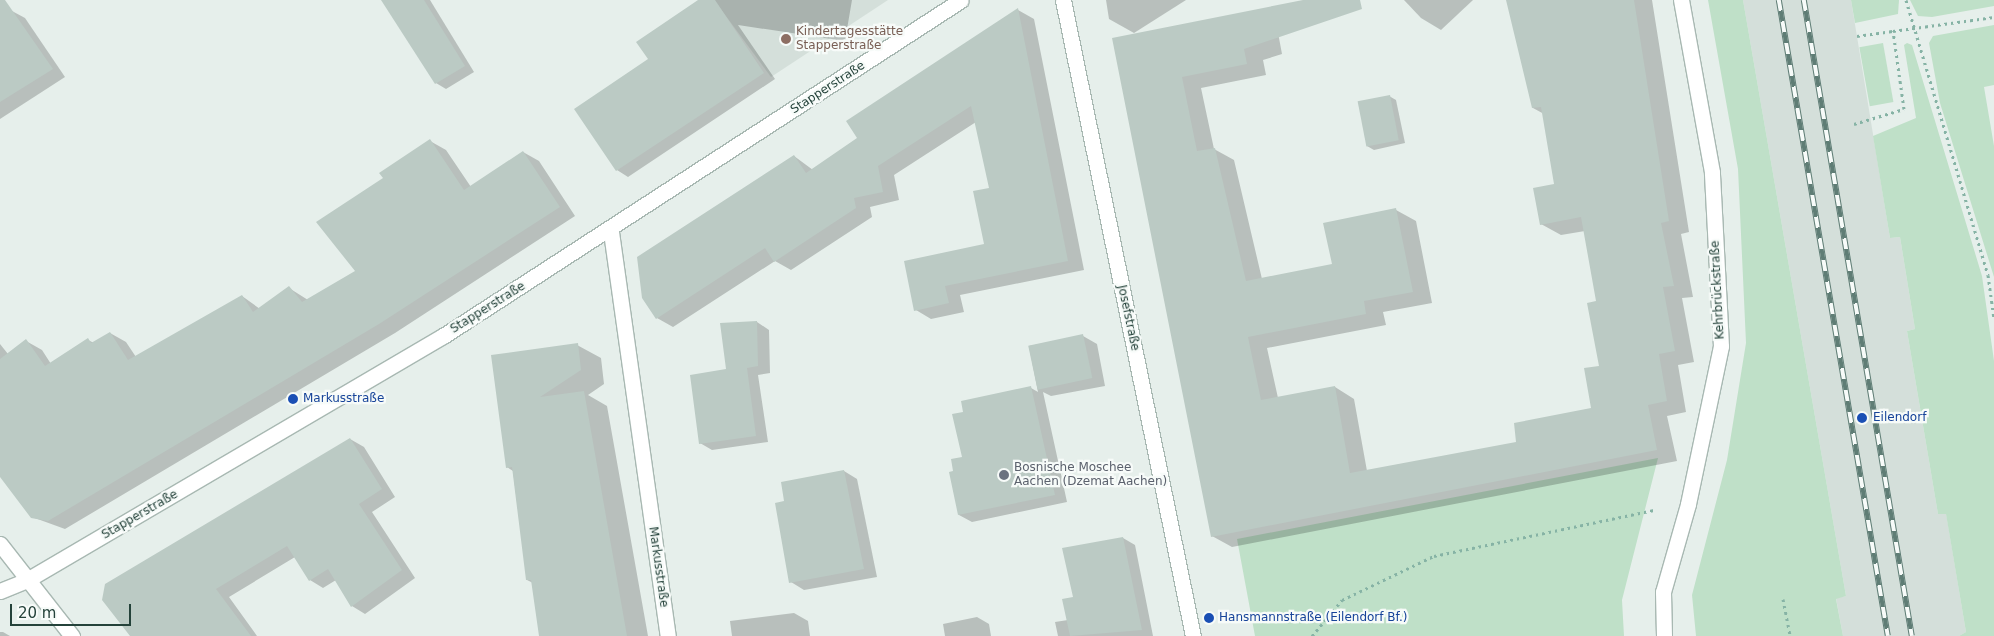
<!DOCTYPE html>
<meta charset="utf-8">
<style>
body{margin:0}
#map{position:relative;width:1994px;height:636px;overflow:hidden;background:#e6efeb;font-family:"DejaVu Sans",sans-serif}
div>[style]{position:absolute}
.built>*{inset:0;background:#d4dfda}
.green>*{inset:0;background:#bfe0c8;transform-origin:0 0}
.shadow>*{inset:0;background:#0003}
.building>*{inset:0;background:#bbcac4;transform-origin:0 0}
.path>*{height:3px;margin-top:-1.5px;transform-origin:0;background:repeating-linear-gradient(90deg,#86b3a5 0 2.5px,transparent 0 6.5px)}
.roads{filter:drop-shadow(1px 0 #a8b8b2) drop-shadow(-1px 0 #a8b8b2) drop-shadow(0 1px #a8b8b2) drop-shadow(0 -1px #a8b8b2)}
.street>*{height:15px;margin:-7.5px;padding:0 7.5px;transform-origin:7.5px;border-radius:7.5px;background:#fff}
.secondary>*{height:15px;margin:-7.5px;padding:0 7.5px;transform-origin:7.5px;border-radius:7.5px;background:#fff}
.rail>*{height:5.5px;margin-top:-2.75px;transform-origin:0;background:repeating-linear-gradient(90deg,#f7fbf9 0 11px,#5f7d75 0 22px);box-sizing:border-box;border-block:1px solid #5f7d75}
.dots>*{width:14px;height:14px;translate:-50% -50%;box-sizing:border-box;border:2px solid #f7fbf9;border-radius:50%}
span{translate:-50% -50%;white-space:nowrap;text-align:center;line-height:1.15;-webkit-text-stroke:4.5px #f7fbf9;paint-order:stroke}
.education-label{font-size:12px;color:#785e54}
.left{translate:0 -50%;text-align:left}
.street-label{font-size:12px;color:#24423a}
.transit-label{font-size:12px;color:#164399}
.worship-label{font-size:12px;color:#5b616d}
.scale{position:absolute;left:10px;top:604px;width:121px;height:22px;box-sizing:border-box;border:2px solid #24423a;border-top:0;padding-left:6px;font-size:15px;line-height:18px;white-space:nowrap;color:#24423a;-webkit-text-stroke:4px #f7fbf9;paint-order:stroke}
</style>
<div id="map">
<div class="built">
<i style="clip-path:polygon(714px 0,888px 0,771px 77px)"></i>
<i style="clip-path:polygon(1743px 0,1851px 0,1890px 238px,1900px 237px,1915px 329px,1907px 331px,1938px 514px,1946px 513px,1966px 632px,1959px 636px,1843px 636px,1836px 598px,1846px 596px)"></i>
</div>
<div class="green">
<i style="clip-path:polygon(1708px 0,1743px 0,1846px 596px,1836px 599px,1843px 636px,1696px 636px,1692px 595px,1727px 460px,1746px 343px,1738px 169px)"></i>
<i style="clip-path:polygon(1851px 0,1899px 0,1898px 14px,1855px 23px)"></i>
<i style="clip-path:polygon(1910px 0,1994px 0,1994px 6px,1932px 17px,1918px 16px)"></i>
<i style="clip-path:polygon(1994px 25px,1994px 85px,1984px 87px,1994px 146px,1994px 277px,1940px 103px,1929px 43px,1933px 36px)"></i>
<i style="left:1883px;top:43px;width:60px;height:24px;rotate:80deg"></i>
<i style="clip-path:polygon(1907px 43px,1912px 45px,1982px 276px,1994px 361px,1994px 636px,1959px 636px,1966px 632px,1946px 514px,1938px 514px,1907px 331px,1915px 329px,1900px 237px,1890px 238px,1873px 136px,1916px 118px,1904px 45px)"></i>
<i style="clip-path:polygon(1658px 458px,1622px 600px,1624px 636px,1255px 636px,1237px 539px)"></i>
</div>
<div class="shadow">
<i style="clip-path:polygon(383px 0,430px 0,474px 72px,446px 89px,436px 83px)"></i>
<i style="clip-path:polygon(707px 0,852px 0,845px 41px,738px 25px,775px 79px,628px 177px,617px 170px,650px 59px)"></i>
<i style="clip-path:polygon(1106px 0,1186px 0,1134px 33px,1109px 19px)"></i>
<i style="clip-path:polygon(1404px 0,1473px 0,1441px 30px,1421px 18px)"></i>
<i style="clip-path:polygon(1511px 0,1652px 0,1689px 232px,1681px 234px,1693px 297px,1682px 298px,1694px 362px,1678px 365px,1686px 412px,1667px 416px,1677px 461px,1232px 547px,1212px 536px,1113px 39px,1276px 22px,1282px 54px,1263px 60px,1266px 75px,1201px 88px,1214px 149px,1234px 160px,1262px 279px,1333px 265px,1396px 210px,1416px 221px,1432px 303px,1383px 312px,1386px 325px,1267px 348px,1278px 398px,1335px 387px,1354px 399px,1367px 471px,1518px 443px,1593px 409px,1600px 367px,1597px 302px,1585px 231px,1561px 235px,1541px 224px,1555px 185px,1544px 114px,1533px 108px)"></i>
<i style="clip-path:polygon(1018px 10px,1034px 19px,1084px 270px,960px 295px,964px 312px,931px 319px,916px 310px,986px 245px,991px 189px,976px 122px,894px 175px,899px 200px,870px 207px,872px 217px,791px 270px,775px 261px,673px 327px,657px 318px,794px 156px,813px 170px,858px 138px,848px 122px)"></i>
<i style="clip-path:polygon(12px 11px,25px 18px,65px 77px,0 119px,0 19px)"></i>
<i style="clip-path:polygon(1389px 96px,1396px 100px,1405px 143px,1374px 150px,1367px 146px)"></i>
<i style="clip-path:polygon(430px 141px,446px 150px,471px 187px,523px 152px,539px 161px,575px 216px,395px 333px,65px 529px,32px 517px,0 475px,0 344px,8px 354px,26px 341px,42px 350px,51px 364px,88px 340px,94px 343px,110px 333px,126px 342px,136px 357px,242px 296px,260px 309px,289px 288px,308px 300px,357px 271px)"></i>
<i style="clip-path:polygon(757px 322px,769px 330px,770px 373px,758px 375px,768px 442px,712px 450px,700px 443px,728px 370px)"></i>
<i style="clip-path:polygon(1083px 336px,1097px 344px,1105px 386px,1051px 396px,1043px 392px,1067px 502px,972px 522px,959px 515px,955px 472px,963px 458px,964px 413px,1031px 388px,1038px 392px,1029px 346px)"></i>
<i style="clip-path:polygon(577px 345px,601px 358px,604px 384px,588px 395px,607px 406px,648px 636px,540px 636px,533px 583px,527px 580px,513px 471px,507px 467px,492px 356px)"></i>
<i style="clip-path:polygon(350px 439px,364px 447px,395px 497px,372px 512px,415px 578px,365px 614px,352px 606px,336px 580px,323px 588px,310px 580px,295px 557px,229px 597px,257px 636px,132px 636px)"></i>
<i style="clip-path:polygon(844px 471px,857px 479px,877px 577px,804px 590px,791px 582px,785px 502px)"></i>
<i style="clip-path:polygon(1123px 538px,1135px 545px,1153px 636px,1058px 636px,1055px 622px,1068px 620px,1074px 598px)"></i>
<i style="clip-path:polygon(794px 613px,808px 621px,810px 636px,732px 636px,730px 621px)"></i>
<i style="clip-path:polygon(977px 617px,989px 624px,991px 636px,945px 636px,943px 624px)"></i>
<i style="clip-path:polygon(0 632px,3px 632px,10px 636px,0 636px)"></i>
</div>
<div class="building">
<i style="clip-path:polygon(0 0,5px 0,53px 69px,0 102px)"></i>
<i style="clip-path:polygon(381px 0,424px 0,465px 66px,435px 84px)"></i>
<i style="clip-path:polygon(698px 0,715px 0,764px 73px,616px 171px,574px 109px,648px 59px,636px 42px)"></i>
<i style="clip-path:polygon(1303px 0,1360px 0,1362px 9px,1244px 49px,1247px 64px,1182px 77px,1197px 151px,1215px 148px,1246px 281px,1332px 264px,1323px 223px,1396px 208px,1413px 292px,1364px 301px,1366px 314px,1248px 337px,1261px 400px,1335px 386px,1350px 473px,1516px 442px,1514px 423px,1591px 408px,1584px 368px,1599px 366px,1587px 303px,1596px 301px,1581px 217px,1540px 225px,1533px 188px,1554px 184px,1541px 107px,1532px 108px,1506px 0,1634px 0,1669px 221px,1661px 223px,1674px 286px,1663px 287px,1675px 351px,1659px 354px,1667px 401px,1648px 405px,1657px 450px,1211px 537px,1112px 38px)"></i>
<i style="clip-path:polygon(1018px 8px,1068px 261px,945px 286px,949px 303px,914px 311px,904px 261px,984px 244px,973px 191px,989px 188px,971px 106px,878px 166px,883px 192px,854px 198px,856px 208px,774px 262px,765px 248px,656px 319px,642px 298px,637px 257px,794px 155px,806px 173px,857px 138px,846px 121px)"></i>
<i style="left:1390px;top:95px;width:46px;height:33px;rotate:79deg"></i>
<i style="clip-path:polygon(430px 139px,464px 190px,523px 151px,560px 207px,379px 324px,48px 521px,31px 518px,0 477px,0 359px,26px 339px,45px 366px,88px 338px,91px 343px,110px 332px,128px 360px,242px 295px,253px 312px,289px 286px,302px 302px,355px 271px,316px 222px,383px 178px,379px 173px)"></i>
<i style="clip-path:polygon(757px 321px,758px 366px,747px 368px,756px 436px,699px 444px,690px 375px,726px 369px,720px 323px)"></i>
<i style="left:1083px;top:334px;width:45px;height:56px;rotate:78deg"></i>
<i style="clip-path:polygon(578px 343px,581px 370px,540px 397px,584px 391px,627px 636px,539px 636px,531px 580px,526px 580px,512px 467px,506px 468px,491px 355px)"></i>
<i style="clip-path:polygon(1031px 386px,1055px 495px,958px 515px,949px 472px,953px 471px,951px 459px,962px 457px,952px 414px,963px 412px,961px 401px)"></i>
<i style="clip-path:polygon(350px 438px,382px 489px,359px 504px,402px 570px,351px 607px,328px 569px,309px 581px,287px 546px,216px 589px,251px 636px,130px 636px,102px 600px,105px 584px)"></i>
<i style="clip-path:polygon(844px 470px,864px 569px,789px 583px,775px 503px,784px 501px,781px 482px)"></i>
<i style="clip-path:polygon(1123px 537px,1142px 630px,1070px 636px,1062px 599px,1073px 597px,1062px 548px)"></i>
</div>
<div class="path">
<i style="left:1906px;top:0;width:287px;rotate:73.4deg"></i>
<i style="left:1988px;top:275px;width:44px;rotate:82.2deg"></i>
<i style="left:1857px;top:36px;width:36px;rotate:-8deg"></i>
<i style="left:1854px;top:124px;width:52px;rotate:-16.7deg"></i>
<i style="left:1904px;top:109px;width:79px;rotate:-98deg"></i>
<i style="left:1893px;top:31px;width:102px;rotate:-7.9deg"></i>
<i style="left:1783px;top:599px;width:38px;rotate:79deg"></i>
<i style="left:1312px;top:636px;width:47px;rotate:-50.2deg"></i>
<i style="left:1342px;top:600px;width:102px;rotate:-25.6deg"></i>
<i style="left:1434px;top:556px;width:226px;rotate:-11.8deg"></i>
</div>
<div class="roads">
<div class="street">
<i style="left:611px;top:232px;width:408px;rotate:82deg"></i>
<i style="left:0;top:544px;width:117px;rotate:52deg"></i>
<i style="left:0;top:591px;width:29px;rotate:-22deg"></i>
<i style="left:27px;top:580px;width:482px;rotate:-30.4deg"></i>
<i style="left:443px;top:336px;width:617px;rotate:-32.97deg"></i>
<i style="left:1664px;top:636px;width:44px;rotate:-91.3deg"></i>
<i style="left:1663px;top:592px;width:91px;rotate:-74.1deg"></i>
<i style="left:1688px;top:504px;width:161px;rotate:-78.2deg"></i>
<i style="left:1721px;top:346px;width:174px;rotate:-93deg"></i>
<i style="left:1712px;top:172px;width:175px;rotate:-100.2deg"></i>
</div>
<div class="secondary">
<i style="left:1063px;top:0;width:649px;rotate:78.45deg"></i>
</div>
</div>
<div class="rail">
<i style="left:1779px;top:0;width:645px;rotate:80.27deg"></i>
<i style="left:1804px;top:0;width:645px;rotate:80.36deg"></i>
</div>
<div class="dots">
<i style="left:786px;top:39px;background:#8d6e63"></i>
<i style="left:293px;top:399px;background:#1a4fb4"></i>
<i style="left:1862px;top:418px;background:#1a4fb4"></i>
<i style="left:1004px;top:475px;background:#6b7280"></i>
<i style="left:1209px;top:618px;background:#1a4fb4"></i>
</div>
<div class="education-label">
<span class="left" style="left:796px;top:39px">Kindertagesstätte<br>Stapperstraße</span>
</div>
<div class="street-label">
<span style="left:828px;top:88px;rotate:-33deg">Stapperstraße</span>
<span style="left:1718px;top:290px;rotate:-93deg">Kehrbrückstraße</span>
<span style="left:488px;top:308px;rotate:-32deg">Stapperstraße</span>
<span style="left:1128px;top:318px;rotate:78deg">Josefstraße</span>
<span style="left:140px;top:515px;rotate:-30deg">Stapperstraße</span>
<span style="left:658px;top:567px;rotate:82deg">Markusstraße</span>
</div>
<div class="transit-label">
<span class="left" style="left:303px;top:399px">Markusstraße</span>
<span class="left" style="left:1873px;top:418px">Eilendorf</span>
<span class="left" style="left:1219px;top:618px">Hansmannstraße (Eilendorf Bf.)</span>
</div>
<div class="worship-label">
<span class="left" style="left:1014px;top:475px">Bosnische Moschee<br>Aachen (Dzemat Aachen)</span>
</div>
<div class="scale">20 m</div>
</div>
